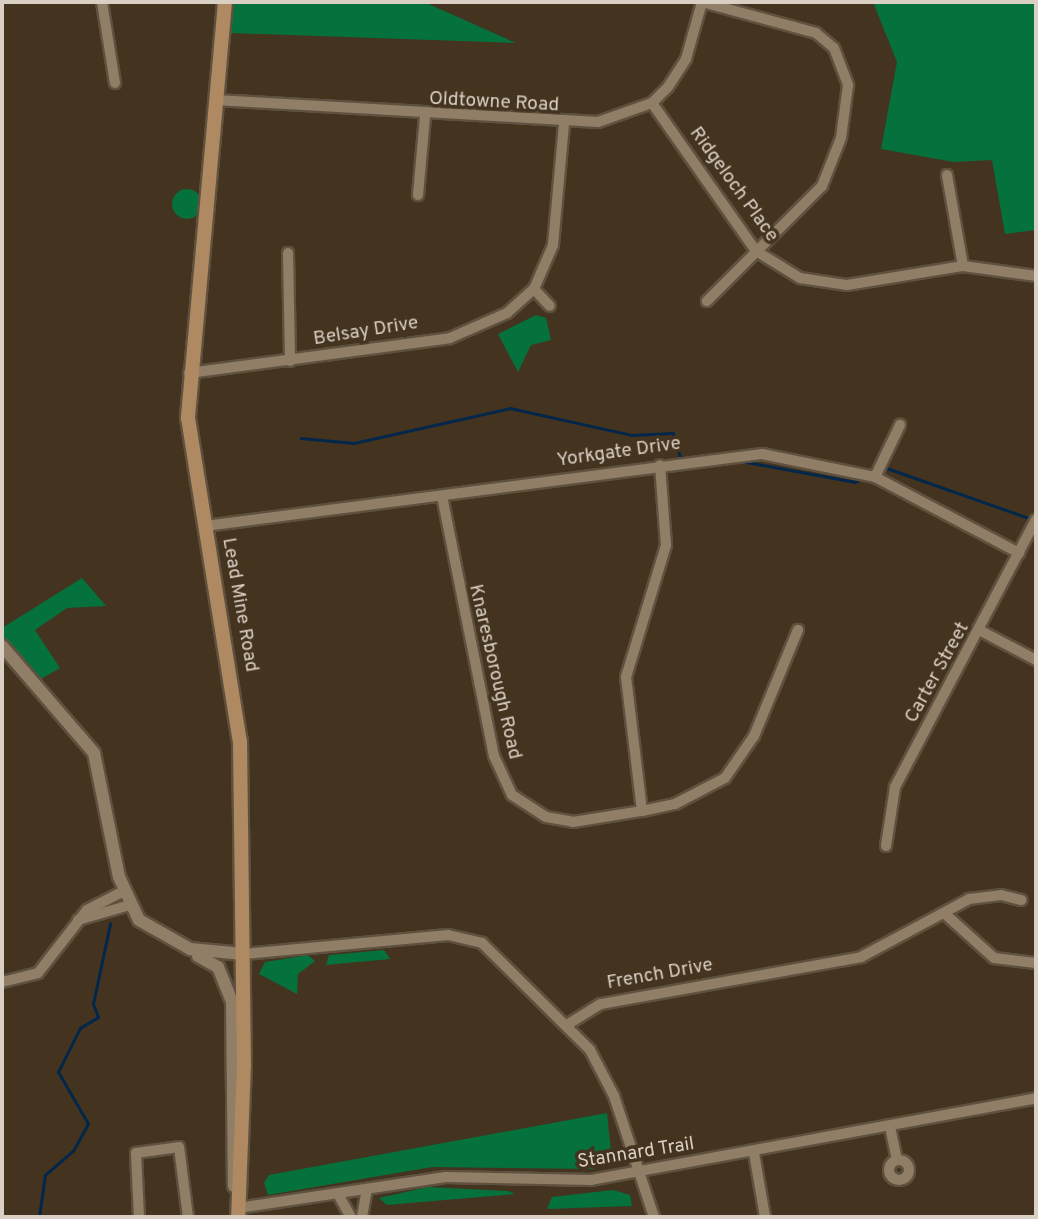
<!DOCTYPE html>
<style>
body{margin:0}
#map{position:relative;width:1038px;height:1219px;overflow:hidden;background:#44341f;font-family:Overpass,sans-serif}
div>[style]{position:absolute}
.green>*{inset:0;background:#05713d}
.round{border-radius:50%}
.stream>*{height:2.5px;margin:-1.25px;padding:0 1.25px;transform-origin:1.25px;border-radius:1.25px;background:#03274a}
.roads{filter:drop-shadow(2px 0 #5f513f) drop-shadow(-2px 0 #5f513f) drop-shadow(0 2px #5f513f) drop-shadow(0 -2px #5f513f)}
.minor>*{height:10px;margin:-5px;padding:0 5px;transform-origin:5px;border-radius:5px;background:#917e67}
.minor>.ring{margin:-5px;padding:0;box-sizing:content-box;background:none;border:10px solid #917e67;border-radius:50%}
.tertiary>*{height:12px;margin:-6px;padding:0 6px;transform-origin:6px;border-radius:6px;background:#917e67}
.secondary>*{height:14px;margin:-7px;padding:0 7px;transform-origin:7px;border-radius:7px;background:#af8961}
span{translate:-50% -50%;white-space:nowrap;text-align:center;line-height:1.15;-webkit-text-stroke:7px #44341f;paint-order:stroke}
.street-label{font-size:19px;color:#dacfc3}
.frame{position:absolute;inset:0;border:4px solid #dacfc3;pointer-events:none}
</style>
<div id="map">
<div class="green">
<i style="clip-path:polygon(232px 2px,424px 2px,516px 43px,230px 33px)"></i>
<i style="clip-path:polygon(873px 2px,1036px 2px,1036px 230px,1005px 234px,992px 160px,954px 162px,881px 149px,897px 62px)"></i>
<i class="round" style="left:172px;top:189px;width:30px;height:30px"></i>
<i style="clip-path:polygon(536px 315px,546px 318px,551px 340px,531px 345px,518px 372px,498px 334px)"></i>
<i style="clip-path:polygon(82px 578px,106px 606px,67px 608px,35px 630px,60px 668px,41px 679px,2px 637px,2px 628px)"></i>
<i style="clip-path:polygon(384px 950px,390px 959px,326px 965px,329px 955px)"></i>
<i style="clip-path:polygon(308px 955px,315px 961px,298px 974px,297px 994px,259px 974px,265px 962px)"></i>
<i style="clip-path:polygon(607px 1113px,612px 1162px,593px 1169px,432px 1167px,268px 1195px,264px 1183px,269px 1175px)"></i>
<i style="clip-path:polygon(428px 1187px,508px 1191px,515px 1194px,387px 1205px,379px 1198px)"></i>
<i style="clip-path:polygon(613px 1190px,630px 1195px,632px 1206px,547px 1209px,552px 1197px)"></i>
</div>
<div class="stream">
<i style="left:301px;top:438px;width:53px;rotate:5.4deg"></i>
<i style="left:354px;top:443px;width:160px;rotate:-12.6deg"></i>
<i style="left:510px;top:408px;width:125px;rotate:12.5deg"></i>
<i style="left:632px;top:435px;width:41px;rotate:-2.8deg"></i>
<i style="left:673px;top:433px;width:28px;rotate:73deg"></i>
<i style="left:741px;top:461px;width:116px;rotate:10.4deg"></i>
<i style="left:855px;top:482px;width:9px;rotate:-32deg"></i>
<i style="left:884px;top:467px;width:157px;rotate:19.4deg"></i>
<i style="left:39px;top:1217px;width:42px;rotate:-81.9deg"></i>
<i style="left:45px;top:1175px;width:37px;rotate:-41deg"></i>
<i style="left:73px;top:1151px;width:31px;rotate:-61deg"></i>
<i style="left:88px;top:1124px;width:60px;rotate:-120deg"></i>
<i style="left:58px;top:1072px;width:49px;rotate:-63.4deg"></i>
<i style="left:80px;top:1028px;width:21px;rotate:-31deg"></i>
<i style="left:98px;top:1017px;width:14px;rotate:-111deg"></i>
<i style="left:93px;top:1004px;width:82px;rotate:-78deg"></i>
</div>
<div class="roads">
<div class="minor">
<i style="left:102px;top:2px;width:82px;rotate:80.9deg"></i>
<i style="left:702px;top:2px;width:118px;rotate:15.2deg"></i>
<i style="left:816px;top:33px;width:23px;rotate:40deg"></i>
<i style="left:834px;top:48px;width:40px;rotate:69deg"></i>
<i style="left:848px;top:85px;width:53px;rotate:97.5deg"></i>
<i style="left:841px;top:138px;width:52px;rotate:111.6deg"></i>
<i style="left:822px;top:186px;width:163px;rotate:135deg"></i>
<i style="left:216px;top:100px;width:383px;rotate:3.3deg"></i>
<i style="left:598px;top:122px;width:57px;rotate:-19.4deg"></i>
<i style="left:652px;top:103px;width:23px;rotate:-45deg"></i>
<i style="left:668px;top:87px;width:33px;rotate:-57deg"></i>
<i style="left:686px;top:59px;width:59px;rotate:-74.3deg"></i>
<i style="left:652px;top:103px;width:181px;rotate:54.9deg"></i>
<i style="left:756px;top:251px;width:52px;rotate:31.5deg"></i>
<i style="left:800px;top:278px;width:48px;rotate:8.5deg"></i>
<i style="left:847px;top:285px;width:118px;rotate:-9.3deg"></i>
<i style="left:963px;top:266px;width:74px;rotate:7.8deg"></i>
<i style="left:947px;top:175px;width:92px;rotate:80deg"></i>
<i style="left:418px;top:195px;width:79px;rotate:-84.9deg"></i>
<i style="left:288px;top:253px;width:108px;rotate:88.9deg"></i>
<i style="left:534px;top:289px;width:23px;rotate:47deg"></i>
<i style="left:189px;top:373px;width:263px;rotate:-7.6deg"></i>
<i style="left:450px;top:338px;width:62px;rotate:-23.7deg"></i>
<i style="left:507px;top:313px;width:36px;rotate:-42deg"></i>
<i style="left:534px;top:289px;width:48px;rotate:-66.6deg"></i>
<i style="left:553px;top:245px;width:121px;rotate:-84.8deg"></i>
<i style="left:875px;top:477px;width:58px;rotate:-64.3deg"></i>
<i style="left:442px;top:496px;width:265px;rotate:78.7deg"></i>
<i style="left:494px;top:756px;width:43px;rotate:65.2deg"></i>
<i style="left:512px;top:795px;width:40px;rotate:32.9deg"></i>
<i style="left:546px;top:817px;width:27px;rotate:10deg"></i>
<i style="left:573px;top:822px;width:70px;rotate:-9.1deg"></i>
<i style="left:642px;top:811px;width:34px;rotate:-12deg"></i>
<i style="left:675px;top:804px;width:56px;rotate:-27.5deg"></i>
<i style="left:725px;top:778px;width:51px;rotate:-55.4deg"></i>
<i style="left:754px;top:736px;width:115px;rotate:-67.5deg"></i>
<i style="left:205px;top:526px;width:562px;rotate:-7.37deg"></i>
<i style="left:762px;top:454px;width:115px;rotate:11.5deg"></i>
<i style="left:875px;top:477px;width:163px;rotate:27.8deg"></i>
<i style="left:981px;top:631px;width:62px;rotate:27.8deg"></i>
<i style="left:642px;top:811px;width:135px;rotate:-96.8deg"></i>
<i style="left:626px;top:677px;width:138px;rotate:-73.1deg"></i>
<i style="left:666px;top:545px;width:80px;rotate:-94.3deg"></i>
<i style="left:886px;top:846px;width:60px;rotate:-81.3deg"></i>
<i style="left:895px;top:787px;width:302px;rotate:-62.2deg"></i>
<i style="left:944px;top:913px;width:67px;rotate:42deg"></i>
<i style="left:994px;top:958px;width:42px;rotate:6.8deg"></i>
<i style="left:78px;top:920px;width:54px;rotate:-16.1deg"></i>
<i style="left:244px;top:954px;width:205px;rotate:-5.3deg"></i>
<i style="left:448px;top:935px;width:35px;rotate:13deg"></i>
<i style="left:482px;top:943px;width:152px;rotate:44.7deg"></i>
<i style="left:590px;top:1050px;width:52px;rotate:62.4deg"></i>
<i style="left:614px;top:1096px;width:127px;rotate:71.7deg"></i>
<i style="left:2px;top:982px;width:37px;rotate:-14deg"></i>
<i style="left:38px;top:973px;width:80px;rotate:-52.1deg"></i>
<i style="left:87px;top:910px;width:42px;rotate:-27.2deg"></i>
<i style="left:570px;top:1023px;width:36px;rotate:-32deg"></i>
<i style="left:601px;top:1004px;width:264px;rotate:-10.2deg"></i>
<i style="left:861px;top:957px;width:123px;rotate:-28.2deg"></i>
<i style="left:969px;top:899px;width:32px;rotate:-7deg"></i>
<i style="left:1001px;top:895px;width:21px;rotate:14deg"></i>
<i style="left:890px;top:1127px;width:34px;rotate:78deg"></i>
<i style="left:754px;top:1153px;width:65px;rotate:80.2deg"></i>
<i class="ring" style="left:889px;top:1160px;width:10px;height:10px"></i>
<i style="left:338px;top:1194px;width:26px;rotate:61deg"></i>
<i style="left:238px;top:1208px;width:210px;rotate:-8.5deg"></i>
<i style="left:446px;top:1177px;width:145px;rotate:1.2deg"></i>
<i style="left:591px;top:1180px;width:452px;rotate:-10.4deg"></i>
<i style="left:139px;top:1217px;width:64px;rotate:-92.7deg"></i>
<i style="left:136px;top:1153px;width:43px;rotate:-7.9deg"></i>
<i style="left:179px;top:1147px;width:71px;rotate:82.7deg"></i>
<i style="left:362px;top:1217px;width:28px;rotate:-80deg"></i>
</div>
<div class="tertiary">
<i style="left:2px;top:646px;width:141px;rotate:49.3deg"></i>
<i style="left:94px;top:753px;width:126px;rotate:78.6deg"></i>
<i style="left:119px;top:877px;width:47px;rotate:65.1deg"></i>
<i style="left:139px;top:920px;width:59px;rotate:29.6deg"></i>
<i style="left:190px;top:949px;width:54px;rotate:5.3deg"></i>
<i style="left:198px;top:956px;width:23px;rotate:29deg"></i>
<i style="left:218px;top:967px;width:37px;rotate:68deg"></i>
<i style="left:232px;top:1001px;width:185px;rotate:89.4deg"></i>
</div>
<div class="secondary">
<i style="left:225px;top:2px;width:418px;rotate:95.1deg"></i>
<i style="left:188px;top:418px;width:327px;rotate:80.9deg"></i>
<i style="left:240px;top:741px;width:323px;rotate:89.3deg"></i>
<i style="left:244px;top:1064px;width:153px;rotate:92.2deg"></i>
</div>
</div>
<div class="street-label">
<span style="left:494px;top:103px;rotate:3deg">Oldtowne Road</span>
<span style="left:733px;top:185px;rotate:54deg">Ridgeloch Place</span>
<span style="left:366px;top:332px;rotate:-9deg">Belsay Drive</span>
<span style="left:619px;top:453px;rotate:-8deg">Yorkgate Drive</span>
<span style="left:239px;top:605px;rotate:80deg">Lead Mine Road</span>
<span style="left:494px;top:672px;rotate:77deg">Knaresborough Road</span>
<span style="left:938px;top:673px;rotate:-61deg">Carter Street</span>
<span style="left:660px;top:975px;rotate:-10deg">French Drive</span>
<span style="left:636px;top:1154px;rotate:-9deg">Stannard Trail</span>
</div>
<div class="frame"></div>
</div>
